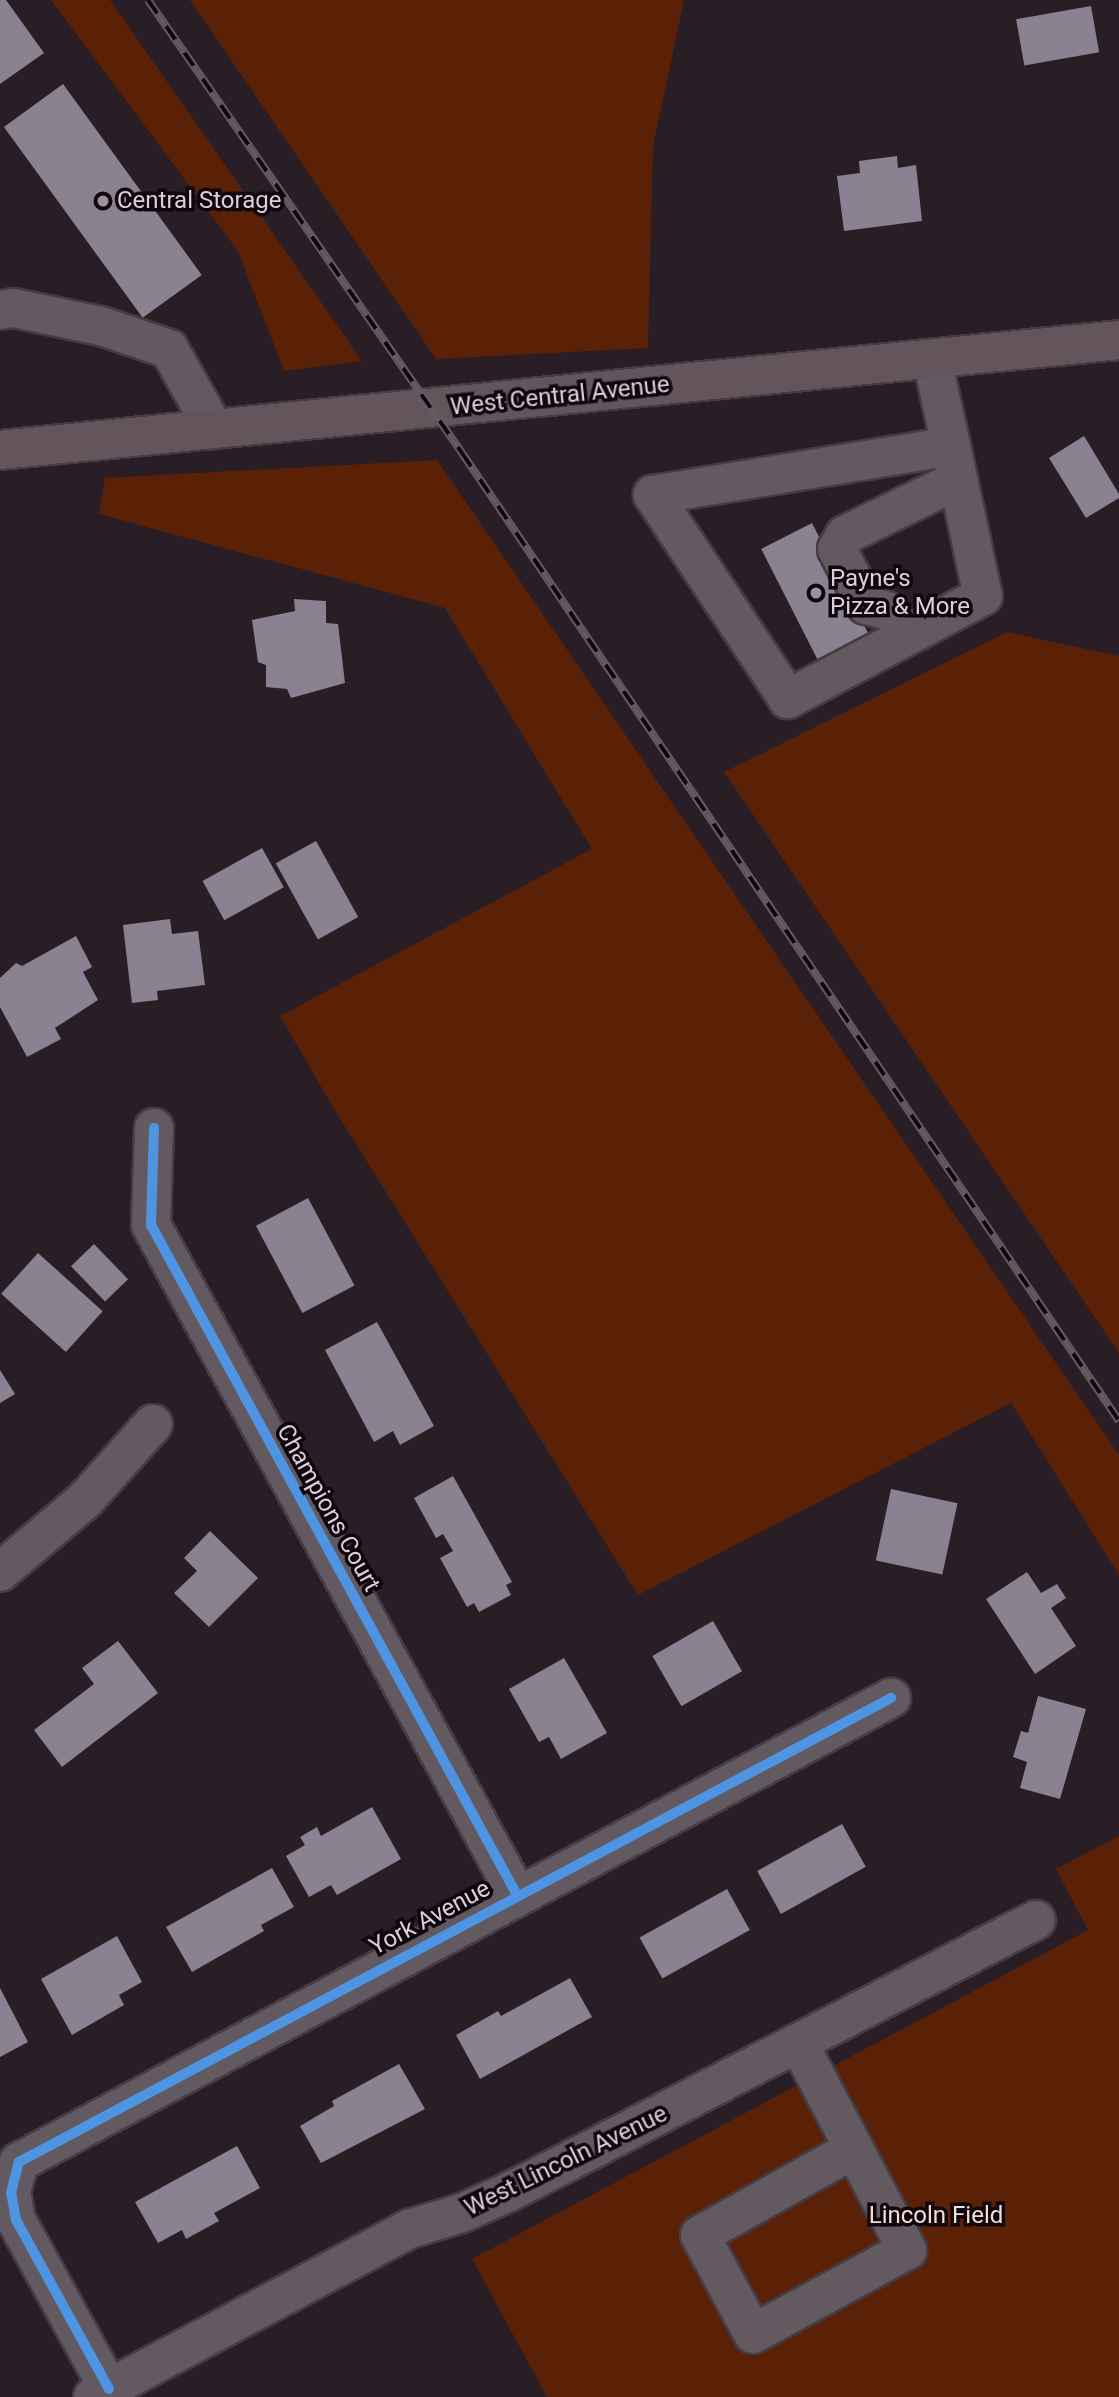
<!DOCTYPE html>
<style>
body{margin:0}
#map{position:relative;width:1119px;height:2397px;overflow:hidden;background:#291e26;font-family:Roboto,sans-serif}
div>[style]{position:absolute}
.green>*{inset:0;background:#5b2107}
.building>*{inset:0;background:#8a8291;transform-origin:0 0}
.roads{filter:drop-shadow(2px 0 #463c43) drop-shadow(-2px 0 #463c43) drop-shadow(0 2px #463c43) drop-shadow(0 -2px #463c43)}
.minor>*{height:38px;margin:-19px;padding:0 19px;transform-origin:19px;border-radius:19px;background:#625a60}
.major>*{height:38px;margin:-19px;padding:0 19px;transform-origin:19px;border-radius:19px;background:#64555d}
.rail>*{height:8px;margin-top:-4px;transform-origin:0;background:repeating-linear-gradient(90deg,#10070e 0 16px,#645b62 0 32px);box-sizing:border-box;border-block:2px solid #645b62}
.cycleway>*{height:10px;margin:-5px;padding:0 5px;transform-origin:5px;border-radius:5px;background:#4d94e3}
.dots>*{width:19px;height:19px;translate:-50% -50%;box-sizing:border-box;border:4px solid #10070e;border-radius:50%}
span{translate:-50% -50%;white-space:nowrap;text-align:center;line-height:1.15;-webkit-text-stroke:7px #10070e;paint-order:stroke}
.poi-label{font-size:24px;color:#ddcfda}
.left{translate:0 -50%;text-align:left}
.street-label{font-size:24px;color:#ddcfda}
.park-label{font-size:24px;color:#f4ddd4}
</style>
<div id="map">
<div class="green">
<i style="clip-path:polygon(51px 0,110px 0,362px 361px,284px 371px,238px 251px)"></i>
<i style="clip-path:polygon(190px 0,684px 0,653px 146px,648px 348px,436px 359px)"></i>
<i style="clip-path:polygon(437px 460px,1119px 1455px,1119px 1575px,1011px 1403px,638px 1595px,336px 1112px,280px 1016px,592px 849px,445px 608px,99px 514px,105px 478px)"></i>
<i style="clip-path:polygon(1007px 632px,1119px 656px,1119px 1353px,724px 772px)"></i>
<i style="clip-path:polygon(1119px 1836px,1119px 2397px,547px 2397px,472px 2259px,1088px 1930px,1056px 1869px)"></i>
</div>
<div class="building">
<i style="clip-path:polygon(0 0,6px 0,44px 53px,0 84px)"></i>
<i style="left:1091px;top:6px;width:47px;height:76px;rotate:80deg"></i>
<i style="left:63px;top:84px;width:236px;height:73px;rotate:54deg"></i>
<i style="clip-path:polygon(897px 156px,898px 168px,916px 165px,922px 221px,844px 231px,837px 176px,860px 173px,859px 161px)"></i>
<i style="clip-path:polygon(1084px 436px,1119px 494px,1119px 498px,1086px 518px,1049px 458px)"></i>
<i style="left:812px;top:523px;width:128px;height:57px;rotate:63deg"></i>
<i style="clip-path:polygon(294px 599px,326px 601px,326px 623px,338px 624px,345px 683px,291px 698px,287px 689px,266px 687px,266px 665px,258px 662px,252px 620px,295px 611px)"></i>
<i style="left:316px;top:841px;width:87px;height:46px;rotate:61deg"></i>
<i style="left:262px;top:848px;width:45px;height:68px;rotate:61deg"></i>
<i style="clip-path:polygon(170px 919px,172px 934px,198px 931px,205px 985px,157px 991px,158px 1000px,132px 1003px,123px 925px)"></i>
<i style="clip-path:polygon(76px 936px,92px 967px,83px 972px,98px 1000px,55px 1028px,61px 1039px,27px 1057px,0 1007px,0 978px,16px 963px,22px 966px)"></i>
<i style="left:308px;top:1198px;width:99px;height:59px;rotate:62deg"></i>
<i style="left:94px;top:1244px;width:49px;height:32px;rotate:46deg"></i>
<i style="left:38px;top:1253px;width:87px;height:55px;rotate:42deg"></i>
<i style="clip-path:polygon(377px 1322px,434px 1426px,400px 1445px,393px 1431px,374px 1442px,325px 1350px)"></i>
<i style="clip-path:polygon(0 1370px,15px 1394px,0 1403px)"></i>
<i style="clip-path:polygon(453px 1476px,512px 1582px,506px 1585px,511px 1595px,479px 1612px,474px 1603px,467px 1607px,440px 1558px,453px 1551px,443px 1534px,436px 1538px,414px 1498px)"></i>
<i style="left:891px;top:1489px;width:68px;height:73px;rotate:12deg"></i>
<i style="clip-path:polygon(210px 1531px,258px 1578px,209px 1627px,174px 1593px,197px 1571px,184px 1558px)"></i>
<i style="clip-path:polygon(1027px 1572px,1041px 1593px,1057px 1584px,1066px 1598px,1051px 1608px,1076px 1646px,1035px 1674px,986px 1599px)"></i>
<i style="left:713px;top:1621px;width:58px;height:70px;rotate:60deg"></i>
<i style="clip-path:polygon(118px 1641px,158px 1693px,62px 1767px,34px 1730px,94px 1684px,82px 1668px)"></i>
<i style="clip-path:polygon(564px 1658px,607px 1733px,561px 1759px,549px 1737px,539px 1742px,509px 1689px)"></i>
<i style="clip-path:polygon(1038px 1696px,1086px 1709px,1060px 1799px,1020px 1788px,1027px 1762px,1013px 1757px,1021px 1731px,1028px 1733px)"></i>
<i style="clip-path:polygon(372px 1807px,401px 1859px,337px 1895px,331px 1885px,309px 1897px,286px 1856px,305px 1845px,300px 1837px,317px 1827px,321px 1836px)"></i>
<i style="left:842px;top:1824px;width:49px;height:97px;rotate:61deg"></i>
<i style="clip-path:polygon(272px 1868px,294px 1907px,261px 1925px,264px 1931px,192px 1972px,166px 1927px)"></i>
<i style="left:727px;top:1889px;width:47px;height:100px;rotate:61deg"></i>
<i style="clip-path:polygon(117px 1936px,142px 1982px,119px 1995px,124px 2005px,72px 2035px,41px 1979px)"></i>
<i style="clip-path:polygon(570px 1978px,592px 2017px,480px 2079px,456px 2035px,498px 2011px,501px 2016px)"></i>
<i style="clip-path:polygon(0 1988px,28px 2042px,0 2057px)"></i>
<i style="clip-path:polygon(399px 2064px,425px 2109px,321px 2163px,300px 2126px,334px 2106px,332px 2101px)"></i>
<i style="clip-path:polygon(237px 2146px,260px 2188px,214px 2213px,219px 2221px,186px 2239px,182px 2230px,158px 2243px,135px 2202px)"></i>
</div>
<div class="roads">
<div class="minor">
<i style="left:0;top:310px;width:14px;rotate:-8deg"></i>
<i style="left:14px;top:308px;width:89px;rotate:11.7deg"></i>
<i style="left:101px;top:326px;width:72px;rotate:18.7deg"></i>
<i style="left:169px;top:349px;width:92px;rotate:60.6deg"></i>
<i style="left:932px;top:359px;width:89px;rotate:77.7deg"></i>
<i style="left:951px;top:446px;width:153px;rotate:78deg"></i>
<i style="left:983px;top:596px;width:221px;rotate:152.2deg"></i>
<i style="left:788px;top:699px;width:245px;rotate:-123.5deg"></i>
<i style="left:653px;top:495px;width:302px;rotate:-9.3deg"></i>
<i style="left:885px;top:610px;width:20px;rotate:-165deg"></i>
<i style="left:866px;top:605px;width:63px;rotate:-117.4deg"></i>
<i style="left:837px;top:549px;width:16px;rotate:-60deg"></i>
<i style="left:845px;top:535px;width:126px;rotate:-26deg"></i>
<i style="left:154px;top:1128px;width:97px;rotate:91.8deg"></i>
<i style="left:151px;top:1225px;width:763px;rotate:61.35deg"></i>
<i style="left:0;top:1572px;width:111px;rotate:-40.3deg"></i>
<i style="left:85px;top:1500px;width:102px;rotate:-48.2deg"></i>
<i style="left:799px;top:2044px;width:233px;rotate:62.3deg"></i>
<i style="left:907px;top:2250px;width:175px;rotate:151.4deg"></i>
<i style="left:753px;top:2334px;width:112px;rotate:-118.2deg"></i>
<i style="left:700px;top:2235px;width:176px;rotate:-29.2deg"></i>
<i style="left:109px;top:2389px;width:193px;rotate:-118.8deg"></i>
<i style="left:16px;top:2220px;width:27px;rotate:-100deg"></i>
<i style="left:11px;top:2193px;width:32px;rotate:-76deg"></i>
<i style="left:19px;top:2162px;width:988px;rotate:-28.02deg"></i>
<i style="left:93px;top:2397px;width:358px;rotate:-28deg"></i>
<i style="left:409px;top:2229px;width:55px;rotate:-16.8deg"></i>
<i style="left:462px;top:2213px;width:51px;rotate:-24.1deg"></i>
<i style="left:509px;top:2192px;width:593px;rotate:-27.3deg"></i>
</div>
<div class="major">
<i style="left:0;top:450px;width:1124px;rotate:-5.61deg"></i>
</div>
</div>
<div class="rail">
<i style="left:148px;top:0;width:551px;rotate:55.27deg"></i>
<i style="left:462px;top:453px;width:1170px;rotate:55.83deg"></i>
</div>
<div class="cycleway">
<i style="left:154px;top:1128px;width:97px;rotate:91.8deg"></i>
<i style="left:151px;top:1225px;width:763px;rotate:61.35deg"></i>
<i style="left:109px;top:2389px;width:193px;rotate:-118.8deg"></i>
<i style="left:16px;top:2220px;width:27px;rotate:-100deg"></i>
<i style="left:11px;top:2193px;width:32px;rotate:-76deg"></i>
<i style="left:19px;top:2162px;width:988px;rotate:-28.02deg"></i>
</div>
<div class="dots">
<i style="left:103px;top:201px;background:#9e919b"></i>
<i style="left:816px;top:593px;background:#9e919b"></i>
</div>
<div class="poi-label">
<span class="left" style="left:117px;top:201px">Central Storage</span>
<span class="left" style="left:830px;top:593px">Payne's<br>Pizza &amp; More</span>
</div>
<div class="street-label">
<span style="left:560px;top:396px;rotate:-6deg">West Central Avenue</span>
<span style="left:328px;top:1508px;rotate:61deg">Champions Court</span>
<span style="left:430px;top:1918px;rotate:-28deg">York Avenue</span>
<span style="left:566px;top:2161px;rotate:-26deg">West Lincoln Avenue</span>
</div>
<div class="park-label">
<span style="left:936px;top:2216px">Lincoln Field</span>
</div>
</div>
